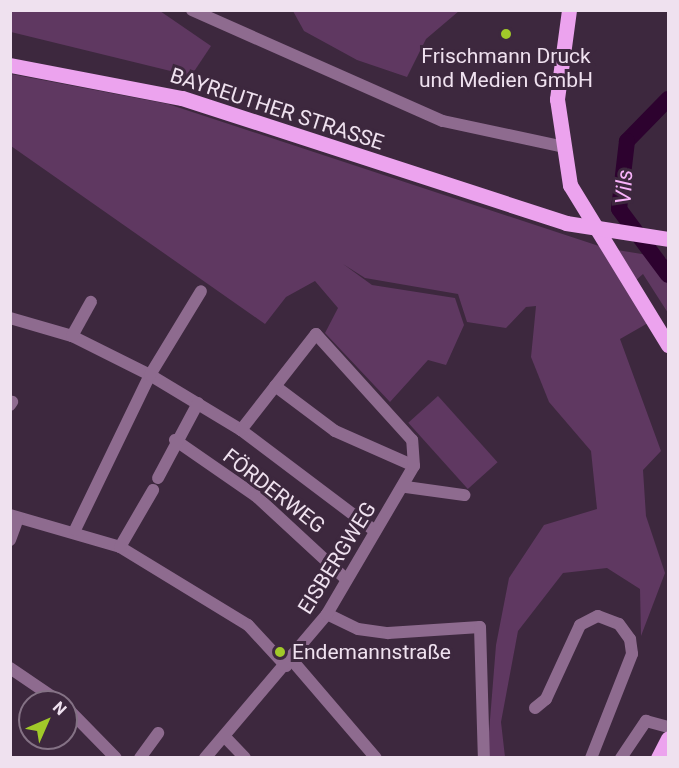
<!DOCTYPE html>
<meta charset="utf-8">
<style>
body{margin:0}
#map{position:relative;width:679px;height:768px;overflow:hidden;background:#3d283e;font-family:Roboto,sans-serif}
div>[style]{position:absolute}
.green>*{inset:0;background:#5f3861;transform-origin:0 0}
.river>*{height:16px;margin:-8px;padding:0 8px;transform-origin:8px;border-radius:8px;background:#2d022f}
.minor>*{height:12px;margin:-6px;padding:0 6px;transform-origin:6px;border-radius:6px;background:#8e6b8f}
.major>*{height:15px;margin:-7.5px;padding:0 7.5px;transform-origin:7.5px;border-radius:7.5px;background:#eca3ee}
.dots>*{width:16px;height:16px;translate:-50% -50%;box-sizing:border-box;border:3px solid #3d283e;border-radius:50%}
span{translate:-50% -50%;white-space:nowrap;text-align:center;line-height:1.15;-webkit-text-stroke:6px #3d283e;paint-order:stroke}
.poi-label{font-size:21px;color:#efe1ef}
.left{translate:0 -50%;text-align:left}
.street-label{font-size:21px;color:#efe1ef}
.water-label{font-size:22px;color:#f9b3fb;font-style:italic}
.frame{position:absolute;inset:0;border:12px solid #efe1ef;pointer-events:none}
.north{position:absolute;left:18px;top:690px;width:60px;height:60px;box-sizing:border-box;background:#3d283e;border:2px solid #847285;border-radius:50%;rotate:45deg;font-size:16px;font-weight:700;line-height:24px;text-align:center;color:#efe1ef}
.north::after{content:'';display:block;margin:auto;width:21px;height:27px;background:#a1c929;clip-path:polygon(50% 0,100% 100%,50% 72%,0 100%)}
</style>
<div id="map">
<div class="green">
<i style="clip-path:polygon(11px 10px,160px 11px,211px 46px,191px 76px,11px 32px)"></i>
<i style="clip-path:polygon(293px 11px,459px 11px,426px 39px,407px 77px,357px 60px,304px 31px)"></i>
<i style="clip-path:polygon(11px 74px,168px 104px,605px 248px,666px 258px,668px 313px,643px 274px,627px 288px,648px 323px,620px 339px,661px 451px,643px 470px,646px 516px,665px 573px,641px 636px,640px 589px,607px 568px,563px 573px,518px 631px,501px 722px,505px 757px,487px 757px,496px 645px,509px 578px,544px 525px,597px 509px,591px 451px,549px 402px,531px 357px,536px 306px,526px 307px,506px 328px,467px 322px,458px 294px,365px 278px,343px 264px,372px 285px,455px 298px,464px 325px,446px 365px,428px 360px,390px 402px,325px 333px,338px 308px,315px 281px,286px 297px,265px 324px,11px 146px)"></i>
<i style="left:438px;top:396px;width:89px;height:40px;rotate:48deg"></i>
</div>
<div class="river">
<i style="left:668px;top:99px;width:59px;rotate:134.3deg"></i>
<i style="left:627px;top:141px;width:68px;rotate:96.7deg"></i>
<i style="left:619px;top:209px;width:82px;rotate:53.4deg"></i>
</div>
<div class="minor">
<i style="left:192px;top:10px;width:274px;rotate:23.9deg"></i>
<i style="left:443px;top:121px;width:120px;rotate:12.1deg"></i>
<i style="left:10px;top:318px;width:65px;rotate:16.2deg"></i>
<i style="left:72px;top:336px;width:87px;rotate:26.6deg"></i>
<i style="left:150px;top:375px;width:106px;rotate:31.1deg"></i>
<i style="left:241px;top:430px;width:168px;rotate:37deg"></i>
<i style="left:72px;top:336px;width:39px;rotate:-61deg"></i>
<i style="left:275px;top:386px;width:75px;rotate:36.9deg"></i>
<i style="left:335px;top:431px;width:86px;rotate:23.9deg"></i>
<i style="left:10px;top:405px;width:4px;rotate:-56deg"></i>
<i style="left:175px;top:440px;width:98px;rotate:34.7deg"></i>
<i style="left:256px;top:496px;width:121px;rotate:42.7deg"></i>
<i style="left:158px;top:478px;width:85px;rotate:-61.9deg"></i>
<i style="left:406px;top:487px;width:59px;rotate:7.9deg"></i>
<i style="left:10px;top:515px;width:115px;rotate:16.2deg"></i>
<i style="left:120px;top:547px;width:150px;rotate:31.4deg"></i>
<i style="left:248px;top:625px;width:56px;rotate:47.2deg"></i>
<i style="left:75px;top:530px;width:172px;rotate:-64.2deg"></i>
<i style="left:150px;top:375px;width:98px;rotate:-58.7deg"></i>
<i style="left:10px;top:540px;width:23px;rotate:-70deg"></i>
<i style="left:120px;top:547px;width:66px;rotate:-59.9deg"></i>
<i style="left:327px;top:614px;width:34px;rotate:26deg"></i>
<i style="left:358px;top:629px;width:30px;rotate:8deg"></i>
<i style="left:388px;top:633px;width:92px;rotate:-3.7deg"></i>
<i style="left:480px;top:627px;width:131px;rotate:88.3deg"></i>
<i style="left:291px;top:659px;width:130px;rotate:49.4deg"></i>
<i style="left:10px;top:668px;width:60px;rotate:34.2deg"></i>
<i style="left:66px;top:707px;width:71px;rotate:45.6deg"></i>
<i style="left:535px;top:708px;width:14px;rotate:-39deg"></i>
<i style="left:546px;top:699px;width:81px;rotate:-65.3deg"></i>
<i style="left:580px;top:625px;width:20px;rotate:-27deg"></i>
<i style="left:598px;top:616px;width:22px;rotate:21deg"></i>
<i style="left:619px;top:624px;width:19px;rotate:54deg"></i>
<i style="left:630px;top:639px;width:15px;rotate:82deg"></i>
<i style="left:632px;top:654px;width:112px;rotate:111.5deg"></i>
<i style="left:224px;top:736px;width:30px;rotate:46deg"></i>
<i style="left:140px;top:758px;width:31px;rotate:-54deg"></i>
<i style="left:205px;top:758px;width:189px;rotate:-49.7deg"></i>
<i style="left:327px;top:614px;width:172px;rotate:-59.6deg"></i>
<i style="left:414px;top:466px;width:26px;rotate:-94deg"></i>
<i style="left:412px;top:440px;width:143px;rotate:-132.2deg"></i>
<i style="left:316px;top:334px;width:122px;rotate:128deg"></i>
<i style="left:621px;top:758px;width:45px;rotate:-56deg"></i>
<i style="left:646px;top:721px;width:23px;rotate:15deg"></i>
</div>
<div class="major">
<i style="left:569px;top:10px;width:90px;rotate:97.7deg"></i>
<i style="left:557px;top:99px;width:87px;rotate:81.4deg"></i>
<i style="left:570px;top:185px;width:188px;rotate:58.5deg"></i>
<i style="left:10px;top:65px;width:175px;rotate:10.9deg"></i>
<i style="left:182px;top:98px;width:404px;rotate:18deg"></i>
<i style="left:566px;top:223px;width:103px;rotate:8.9deg"></i>
<i style="left:658px;top:758px;width:22px;rotate:-63deg"></i>
</div>
<div class="dots">
<i style="left:506px;top:34px;background:#a1c929"></i>
<i style="left:280px;top:652px;background:#a1c929"></i>
</div>
<div class="poi-label">
<span style="left:506px;top:68px">Frischmann Druck<br>und Medien GmbH</span>
<span class="left" style="left:292px;top:652px">Endemannstraße</span>
</div>
<div class="street-label">
<span style="left:277px;top:109px;rotate:18deg">BAYREUTHER STRASSE</span>
<span style="left:274px;top:491px;rotate:38deg">FÖRDERWEG</span>
<span style="left:337px;top:558px;rotate:-58deg">EISBERGWEG</span>
</div>
<div class="water-label">
<span style="left:624px;top:187px;rotate:-87deg">Vils</span>
</div>
<div class="frame"></div>
<div class="north">N</div>
</div>
